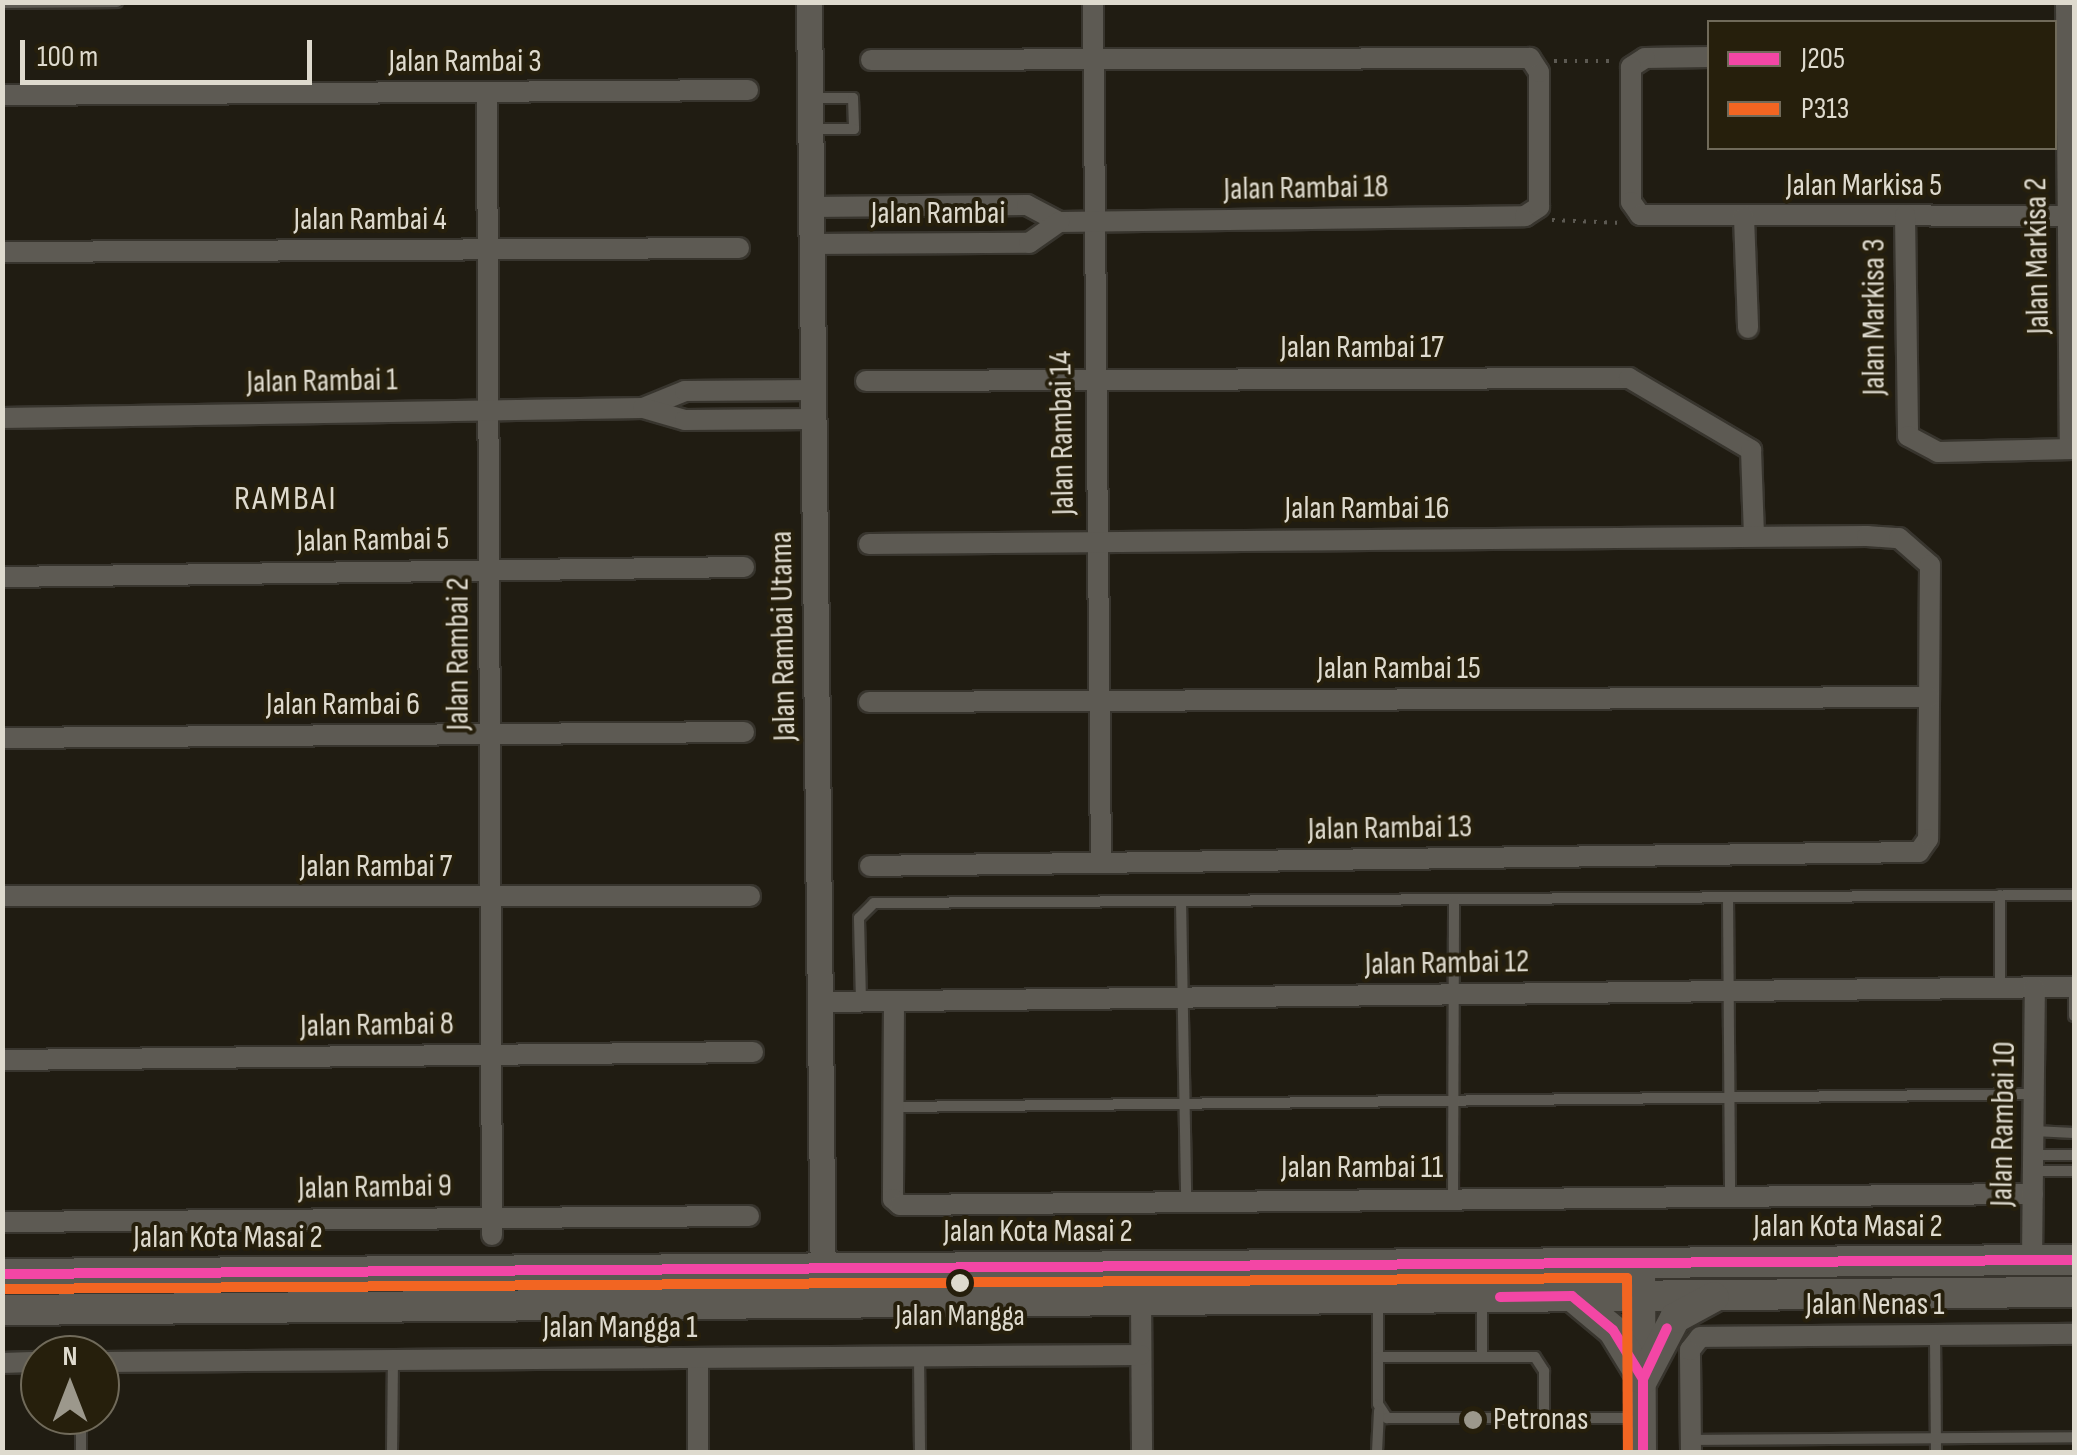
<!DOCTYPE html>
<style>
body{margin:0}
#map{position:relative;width:2077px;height:1455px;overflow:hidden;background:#201c12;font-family:"Sofia Sans Condensed",sans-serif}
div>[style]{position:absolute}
.path>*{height:4px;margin-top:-2px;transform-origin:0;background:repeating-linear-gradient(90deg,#5c5952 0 2.5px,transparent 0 10.5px)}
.roads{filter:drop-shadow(2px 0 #38352e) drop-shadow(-2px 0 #38352e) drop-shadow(0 2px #38352e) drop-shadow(0 -2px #38352e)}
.service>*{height:10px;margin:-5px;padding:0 5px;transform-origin:5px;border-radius:5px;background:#5d5a53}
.minor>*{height:20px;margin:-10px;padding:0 10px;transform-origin:10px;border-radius:10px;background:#5d5a53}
.tertiary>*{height:25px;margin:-12.5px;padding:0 12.5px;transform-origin:12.5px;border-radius:12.5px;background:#5d5a53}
.secondary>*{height:30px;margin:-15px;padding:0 15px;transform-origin:15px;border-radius:15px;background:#5d5a53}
.bus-1>*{height:10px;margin:-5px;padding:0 5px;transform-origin:5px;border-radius:5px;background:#f346a5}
.bus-2>*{height:10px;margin:-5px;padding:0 5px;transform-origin:5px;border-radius:5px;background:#f26522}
.dots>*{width:28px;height:28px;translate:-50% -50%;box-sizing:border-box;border:5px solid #261f0c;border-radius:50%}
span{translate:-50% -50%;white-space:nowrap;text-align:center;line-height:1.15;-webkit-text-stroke:8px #261f0c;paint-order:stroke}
.bus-label{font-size:30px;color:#dedace}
.street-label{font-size:32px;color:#dedace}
.poi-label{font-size:32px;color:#dedace}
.left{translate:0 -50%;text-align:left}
.neighbourhood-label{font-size:35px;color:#dedace;letter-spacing:2.5px}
.frame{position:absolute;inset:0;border:5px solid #dedace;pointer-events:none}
.legend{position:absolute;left:1707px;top:20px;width:350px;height:130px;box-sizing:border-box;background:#261f0c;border:2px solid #706a5a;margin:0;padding:12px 18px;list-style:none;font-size:30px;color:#dedace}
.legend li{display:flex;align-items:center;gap:20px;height:50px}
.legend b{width:50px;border:2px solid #706a5a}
.north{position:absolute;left:20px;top:1335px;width:100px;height:100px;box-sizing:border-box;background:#261f0c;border:2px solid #706a5a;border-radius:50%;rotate:0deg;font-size:28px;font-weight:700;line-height:40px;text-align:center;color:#dedace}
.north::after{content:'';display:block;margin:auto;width:35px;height:45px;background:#9c988c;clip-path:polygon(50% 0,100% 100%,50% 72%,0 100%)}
.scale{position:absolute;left:20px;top:40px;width:292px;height:45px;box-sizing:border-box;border:5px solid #dedace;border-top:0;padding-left:12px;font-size:30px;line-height:35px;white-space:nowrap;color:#dedace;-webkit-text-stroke:8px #261f0c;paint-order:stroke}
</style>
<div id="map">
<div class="path">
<i style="left:1554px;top:61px;width:60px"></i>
<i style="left:1552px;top:220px;width:70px;rotate:2.5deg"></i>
</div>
<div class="roads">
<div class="service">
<i style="left:2px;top:3px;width:115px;rotate:-0.5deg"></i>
<i style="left:811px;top:98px;width:42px"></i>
<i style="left:853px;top:98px;width:31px;rotate:88deg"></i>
<i style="left:854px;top:129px;width:41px;rotate:180deg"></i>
<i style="left:2000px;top:895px;width:93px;rotate:90deg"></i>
<i style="left:1728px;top:897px;width:299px;rotate:89.6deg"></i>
<i style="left:1181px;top:901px;width:299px;rotate:89deg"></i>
<i style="left:2074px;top:987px;width:29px;rotate:90deg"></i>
<i style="left:861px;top:1001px;width:83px;rotate:-91.4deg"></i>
<i style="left:859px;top:918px;width:21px;rotate:-45deg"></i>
<i style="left:874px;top:903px;width:1200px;rotate:-0.38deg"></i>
<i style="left:894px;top:1107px;width:1139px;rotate:-0.65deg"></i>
<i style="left:2034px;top:1131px;width:40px;rotate:2.9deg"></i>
<i style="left:2034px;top:1155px;width:38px"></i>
<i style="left:2033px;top:1171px;width:39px"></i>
<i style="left:1453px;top:1198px;width:299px;rotate:-89.8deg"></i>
<i style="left:1378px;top:1299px;width:105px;rotate:90deg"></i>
<i style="left:1378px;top:1404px;width:17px;rotate:57deg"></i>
<i style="left:1387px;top:1418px;width:255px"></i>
<i style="left:1482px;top:1302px;width:54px;rotate:90deg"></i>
<i style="left:1935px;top:1336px;width:116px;rotate:89.5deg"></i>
<i style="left:919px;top:1356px;width:96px;rotate:89.4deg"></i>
<i style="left:1378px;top:1357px;width:157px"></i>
<i style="left:1535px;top:1357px;width:17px;rotate:57deg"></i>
<i style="left:1544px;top:1371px;width:47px;rotate:90deg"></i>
<i style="left:1692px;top:1440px;width:382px;rotate:-0.4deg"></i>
<i style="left:81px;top:1452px;width:37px;rotate:-90deg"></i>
<i style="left:392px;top:1452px;width:91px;rotate:-89.4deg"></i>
<i style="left:1377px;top:1452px;width:41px;rotate:-87.2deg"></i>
</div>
<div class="minor">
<i style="left:1093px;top:2px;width:860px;rotate:89.47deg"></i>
<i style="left:2066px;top:2px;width:447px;rotate:89.5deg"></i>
<i style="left:1710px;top:57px;width:65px;rotate:179.1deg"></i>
<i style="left:1645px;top:58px;width:17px;rotate:147deg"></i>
<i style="left:1631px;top:67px;width:135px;rotate:90deg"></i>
<i style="left:1631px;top:202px;width:16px;rotate:55deg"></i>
<i style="left:1640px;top:215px;width:434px;rotate:0.1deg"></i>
<i style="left:487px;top:92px;width:1143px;rotate:89.75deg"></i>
<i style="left:2px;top:95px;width:746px;rotate:-0.38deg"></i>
<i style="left:811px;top:207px;width:216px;rotate:-0.5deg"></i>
<i style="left:1027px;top:205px;width:36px;rotate:28deg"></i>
<i style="left:1059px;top:222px;width:466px;rotate:-0.7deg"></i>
<i style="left:1525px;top:216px;width:17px;rotate:-33deg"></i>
<i style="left:1539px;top:207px;width:135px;rotate:-90deg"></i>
<i style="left:1539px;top:72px;width:17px;rotate:-123deg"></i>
<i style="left:1530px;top:58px;width:659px;rotate:179.83deg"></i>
<i style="left:1905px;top:215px;width:221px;rotate:89.2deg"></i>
<i style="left:1908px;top:436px;width:34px;rotate:28deg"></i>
<i style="left:1938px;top:452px;width:136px;rotate:-1.3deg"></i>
<i style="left:1744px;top:217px;width:111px;rotate:87.9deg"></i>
<i style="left:811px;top:244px;width:218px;rotate:-0.3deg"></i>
<i style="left:1029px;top:243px;width:37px;rotate:-35deg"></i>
<i style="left:2px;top:252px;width:737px;rotate:-0.31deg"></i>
<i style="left:866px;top:381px;width:763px;rotate:-0.23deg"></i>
<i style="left:1629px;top:378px;width:142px;rotate:30.5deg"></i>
<i style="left:1751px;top:450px;width:86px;rotate:88deg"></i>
<i style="left:643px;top:408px;width:45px;rotate:-22deg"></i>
<i style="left:685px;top:391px;width:129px;rotate:-0.4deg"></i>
<i style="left:2px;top:418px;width:641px;rotate:-0.89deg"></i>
<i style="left:643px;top:408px;width:44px;rotate:15.9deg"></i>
<i style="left:685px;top:420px;width:129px;rotate:-0.4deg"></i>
<i style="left:869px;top:544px;width:998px;rotate:-0.46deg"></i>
<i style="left:1867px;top:536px;width:32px;rotate:4deg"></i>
<i style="left:1899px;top:538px;width:41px;rotate:41.1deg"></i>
<i style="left:1930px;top:565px;width:274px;rotate:90.4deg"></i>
<i style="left:1928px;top:839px;width:16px;rotate:125deg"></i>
<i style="left:1919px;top:852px;width:1049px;rotate:179.24deg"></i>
<i style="left:2px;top:577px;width:742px;rotate:-0.77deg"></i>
<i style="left:869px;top:702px;width:1060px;rotate:-0.27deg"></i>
<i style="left:2px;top:738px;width:742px;rotate:-0.46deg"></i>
<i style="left:2px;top:896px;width:748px"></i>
<i style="left:894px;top:1001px;width:198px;rotate:90.3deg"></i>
<i style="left:893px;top:1199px;width:9px;rotate:41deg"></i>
<i style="left:900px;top:1205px;width:1133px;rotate:-0.56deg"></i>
<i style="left:820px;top:1002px;width:1254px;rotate:-0.69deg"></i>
<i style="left:2px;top:1060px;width:751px;rotate:-0.61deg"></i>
<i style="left:2px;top:1222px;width:747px;rotate:-0.46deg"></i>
<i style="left:2032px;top:1261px;width:273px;rotate:-89.4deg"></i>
<i style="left:1141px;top:1300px;width:152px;rotate:89.6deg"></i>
<i style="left:698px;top:1358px;width:94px;rotate:90deg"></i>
<i style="left:100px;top:1362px;width:1041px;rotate:-0.39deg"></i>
<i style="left:2px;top:1363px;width:38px;rotate:-2deg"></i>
<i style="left:1691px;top:1452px;width:102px;rotate:-90.6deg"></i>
<i style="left:1690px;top:1350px;width:16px;rotate:-52deg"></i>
<i style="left:1700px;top:1337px;width:374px;rotate:-0.5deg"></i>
</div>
<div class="tertiary">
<i style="left:809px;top:2px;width:1301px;rotate:89.38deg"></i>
<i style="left:1642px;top:1263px;width:189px;rotate:89.7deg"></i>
</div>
<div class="secondary">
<i style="left:2px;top:1274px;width:2072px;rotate:-0.39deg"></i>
<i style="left:1572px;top:1296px;width:53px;rotate:39.7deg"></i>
<i style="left:1613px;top:1330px;width:57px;rotate:58.5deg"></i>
<i style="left:2px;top:1310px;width:2072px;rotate:-0.5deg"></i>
<i style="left:1643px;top:1379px;width:69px;rotate:-62.3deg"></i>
<i style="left:1675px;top:1318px;width:44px;rotate:-28.3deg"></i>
</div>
</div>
<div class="bus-1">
<i style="left:2px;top:1274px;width:2072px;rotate:-0.39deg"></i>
<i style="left:1500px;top:1297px;width:72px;rotate:-0.8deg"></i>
<i style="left:1572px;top:1296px;width:53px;rotate:39.7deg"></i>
<i style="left:1613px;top:1330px;width:57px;rotate:58.5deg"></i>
<i style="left:1643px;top:1452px;width:73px;rotate:-90deg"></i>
<i style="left:1643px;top:1379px;width:56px;rotate:-64.8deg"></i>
</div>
<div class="bus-2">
<i style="left:2px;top:1289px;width:1625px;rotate:-0.39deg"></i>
<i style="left:1627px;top:1278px;width:174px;rotate:89.7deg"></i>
</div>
<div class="dots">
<i style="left:960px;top:1283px;background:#dedace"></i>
<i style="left:1473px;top:1420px;background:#9c988c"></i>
</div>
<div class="bus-label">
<span style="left:960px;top:1316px">Jalan Mangga</span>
</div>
<div class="street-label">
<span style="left:465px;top:62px">Jalan Rambai 3</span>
<span style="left:1864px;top:186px">Jalan Markisa 5</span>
<span style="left:1306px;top:189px;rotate:-1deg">Jalan Rambai 18</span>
<span style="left:938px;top:214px">Jalan Rambai</span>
<span style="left:370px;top:220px">Jalan Rambai 4</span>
<span style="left:2038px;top:256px;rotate:-91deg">Jalan Markisa 2</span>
<span style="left:1875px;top:317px;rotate:-90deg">Jalan Markisa 3</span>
<span style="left:1362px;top:348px">Jalan Rambai 17</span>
<span style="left:322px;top:382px;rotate:-1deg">Jalan Rambai 1</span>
<span style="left:1063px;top:433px;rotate:-91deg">Jalan Rambai 14</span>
<span style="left:1367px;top:509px">Jalan Rambai 16</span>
<span style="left:373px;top:541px;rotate:-1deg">Jalan Rambai 5</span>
<span style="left:784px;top:636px;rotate:-91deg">Jalan Rambai Utama</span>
<span style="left:459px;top:654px;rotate:-90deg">Jalan Rambai 2</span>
<span style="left:1399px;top:669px">Jalan Rambai 15</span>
<span style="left:343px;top:705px">Jalan Rambai 6</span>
<span style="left:1390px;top:829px;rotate:-1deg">Jalan Rambai 13</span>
<span style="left:376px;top:867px">Jalan Rambai 7</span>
<span style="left:1447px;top:964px;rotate:-1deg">Jalan Rambai 12</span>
<span style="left:377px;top:1026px;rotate:-1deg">Jalan Rambai 8</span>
<span style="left:2004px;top:1124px;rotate:-89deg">Jalan Rambai 10</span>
<span style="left:1362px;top:1168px">Jalan Rambai 11</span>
<span style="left:375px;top:1188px;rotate:-1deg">Jalan Rambai 9</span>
<span style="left:1848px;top:1227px">Jalan Kota Masai 2</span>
<span style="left:1038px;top:1232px">Jalan Kota Masai 2</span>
<span style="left:228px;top:1238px">Jalan Kota Masai 2</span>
<span style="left:1875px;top:1305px">Jalan Nenas 1</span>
<span style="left:620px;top:1328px">Jalan Mangga 1</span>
</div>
<div class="poi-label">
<span class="left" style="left:1493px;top:1420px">Petronas</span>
</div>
<div class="neighbourhood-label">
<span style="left:286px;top:499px">RAMBAI</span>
</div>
<div class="frame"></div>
<ul class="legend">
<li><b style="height:12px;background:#f346a5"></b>J205</li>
<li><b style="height:12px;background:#f26522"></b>P313</li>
</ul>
<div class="north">N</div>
<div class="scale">100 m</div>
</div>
